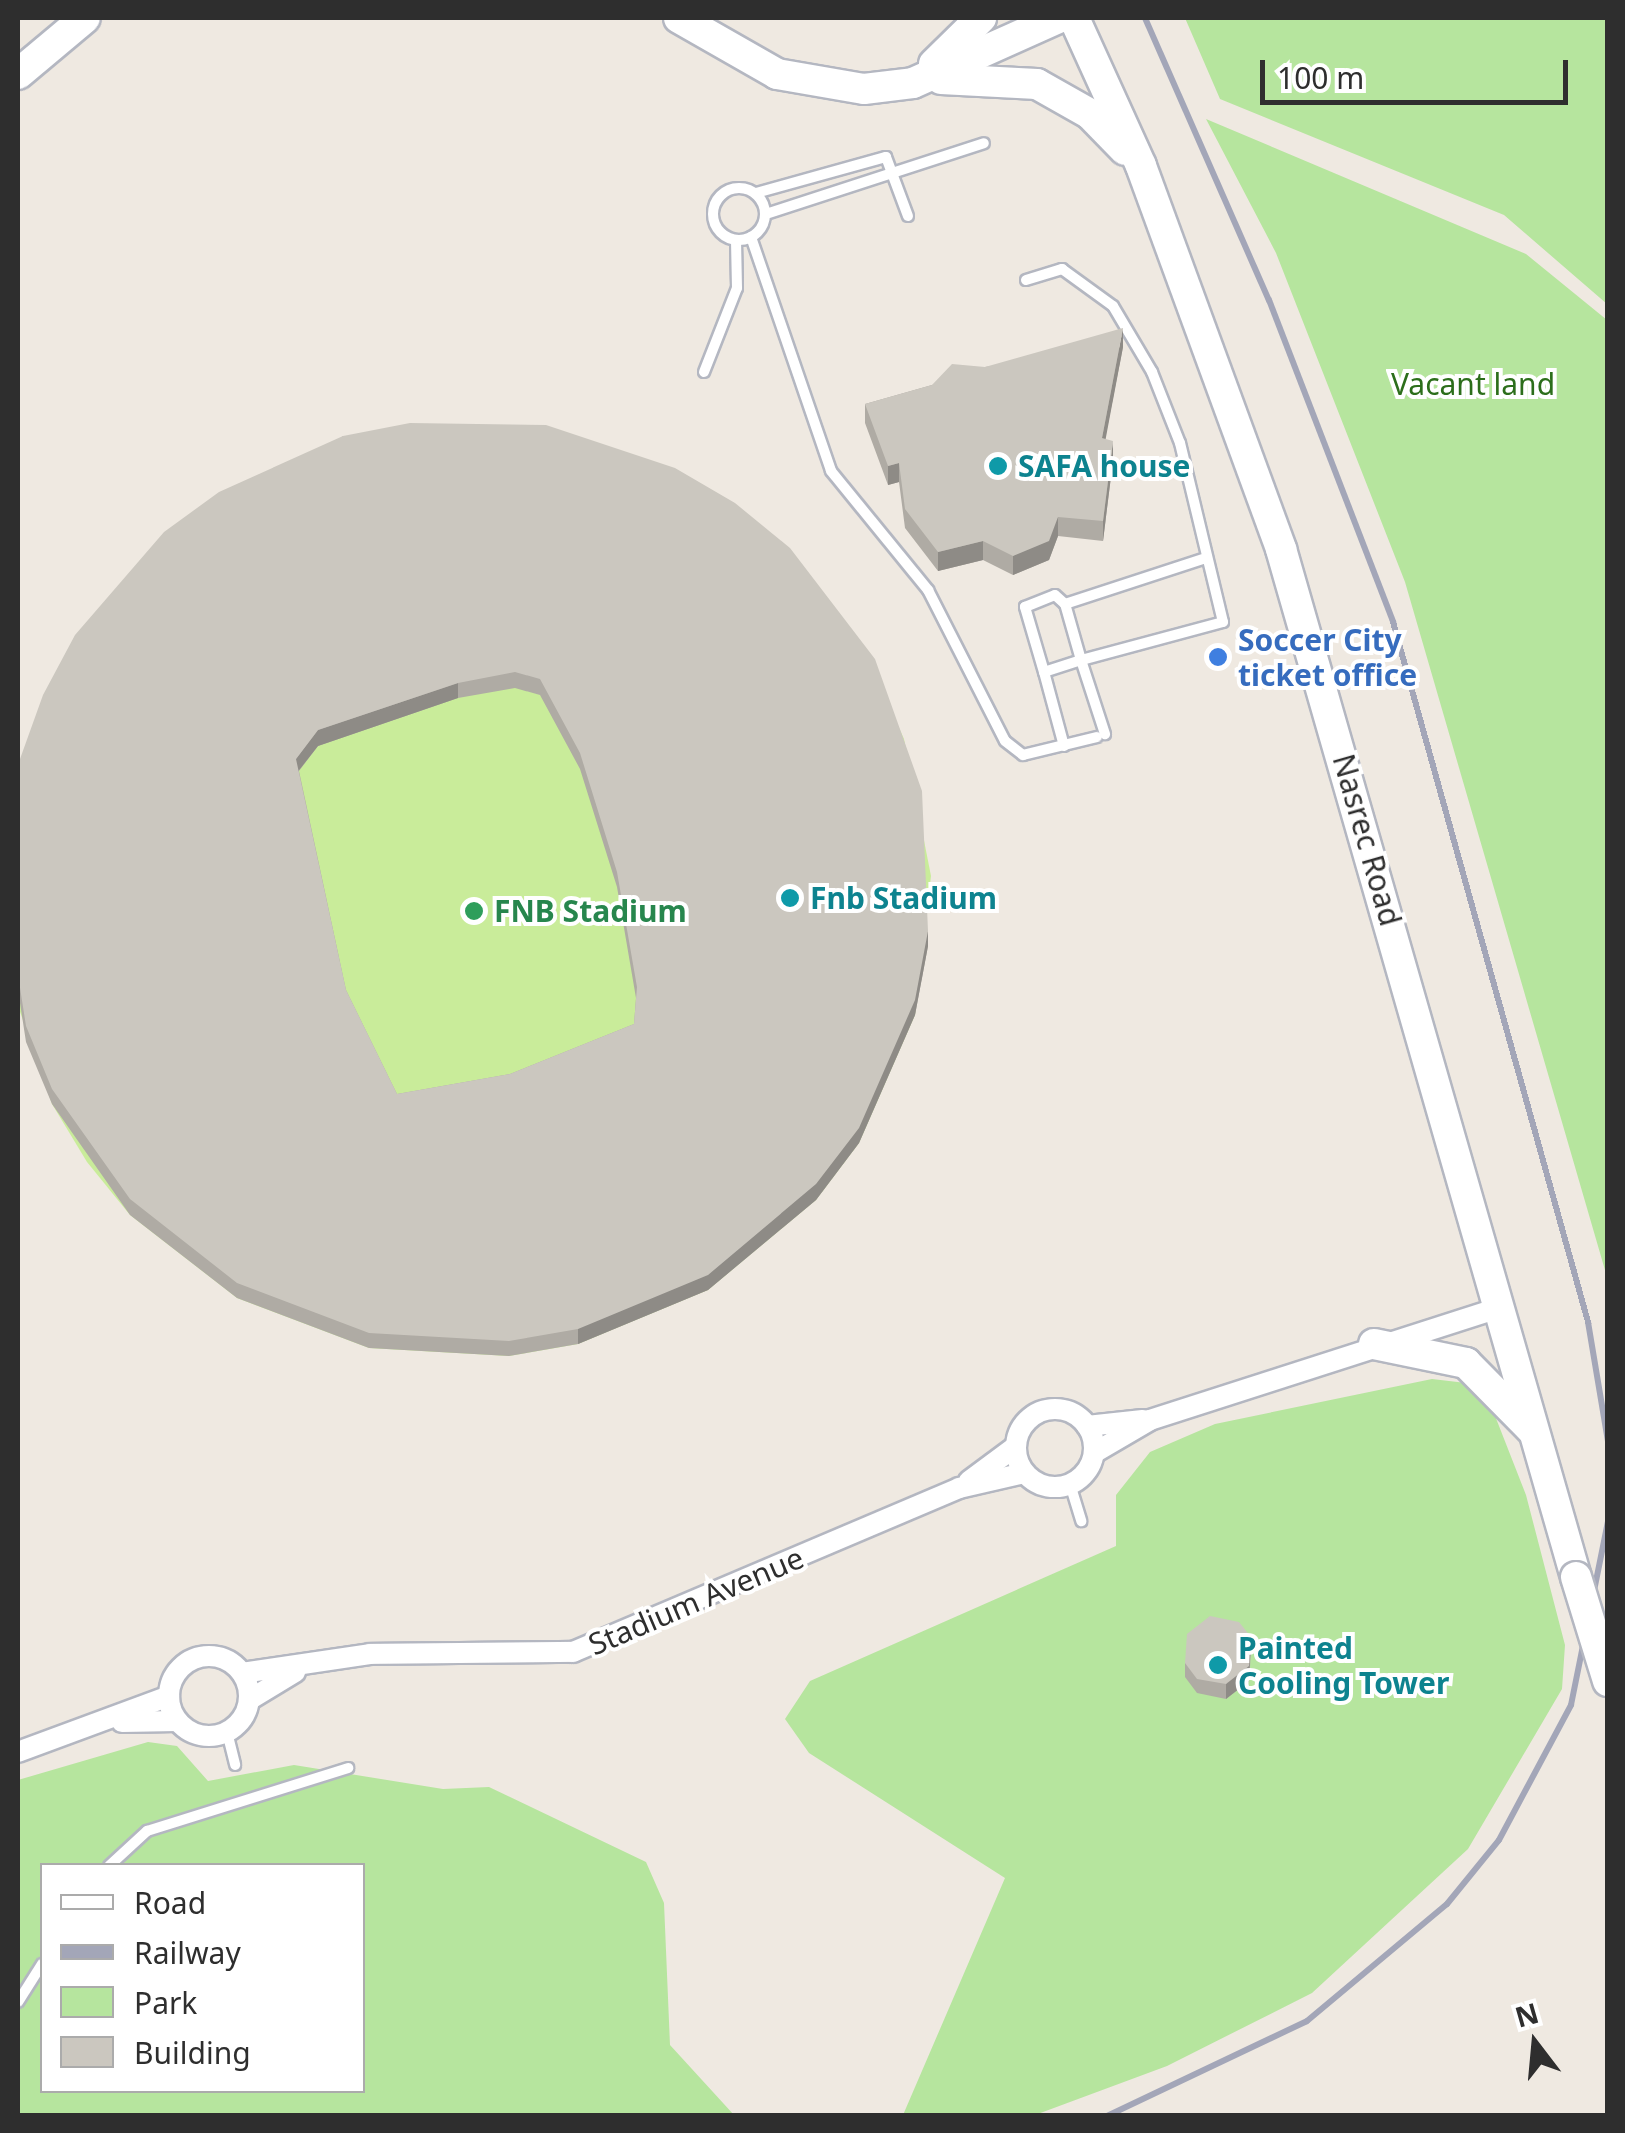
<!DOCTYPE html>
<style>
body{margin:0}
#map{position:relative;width:1625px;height:2133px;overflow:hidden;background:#efe9e1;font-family:"Noto Sans",sans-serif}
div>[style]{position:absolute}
.green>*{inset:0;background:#b6e59e}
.pitch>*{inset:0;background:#c9ec9a}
.roads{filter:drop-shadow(2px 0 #b4b7c1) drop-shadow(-2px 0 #b4b7c1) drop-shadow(0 2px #b4b7c1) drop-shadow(0 -2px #b4b7c1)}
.lane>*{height:10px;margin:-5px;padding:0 5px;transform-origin:5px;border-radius:5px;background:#fff}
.lane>.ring{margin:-5px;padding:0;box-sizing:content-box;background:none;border:10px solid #fff;border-radius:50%}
.street>*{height:20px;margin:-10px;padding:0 10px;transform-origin:10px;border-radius:10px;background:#fff}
.street>.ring{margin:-10px;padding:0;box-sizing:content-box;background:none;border:20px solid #fff;border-radius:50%}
.secondary>*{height:30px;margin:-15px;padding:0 15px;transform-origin:15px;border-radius:15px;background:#fff}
.rail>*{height:6px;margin:-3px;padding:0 3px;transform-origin:3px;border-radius:3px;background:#a3a6b8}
.bridges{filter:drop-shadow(2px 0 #b4b7c1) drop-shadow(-2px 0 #b4b7c1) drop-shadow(0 2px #b4b7c1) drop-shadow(0 -2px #b4b7c1)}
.secondary-bridge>*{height:30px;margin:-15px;padding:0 15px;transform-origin:15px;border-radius:15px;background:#fff}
.wall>*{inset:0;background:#afaba4}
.shaded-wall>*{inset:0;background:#8e8b86}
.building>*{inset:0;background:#cbc7bf}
.dots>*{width:28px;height:28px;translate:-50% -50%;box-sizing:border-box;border:5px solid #fff;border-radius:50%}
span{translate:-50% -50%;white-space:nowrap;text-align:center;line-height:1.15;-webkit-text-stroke:8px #fff;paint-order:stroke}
.park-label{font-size:30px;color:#2c6e1b}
.culture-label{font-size:30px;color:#0d838f;font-weight:700}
.left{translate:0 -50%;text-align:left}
.shop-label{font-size:30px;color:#366cbe;font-weight:700}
.street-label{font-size:30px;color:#2e2e2e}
.leisure-label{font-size:30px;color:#27864d;font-weight:700}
.frame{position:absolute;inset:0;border:20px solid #2e2e2e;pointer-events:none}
.legend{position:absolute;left:40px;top:1863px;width:325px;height:230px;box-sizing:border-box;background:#fff;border:2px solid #ababab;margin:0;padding:12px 18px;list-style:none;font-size:30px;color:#2e2e2e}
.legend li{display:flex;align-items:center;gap:20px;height:50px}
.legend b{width:50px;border:2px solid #ababab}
.north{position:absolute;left:1485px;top:1993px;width:100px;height:100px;-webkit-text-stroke:8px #fff;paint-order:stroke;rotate:344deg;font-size:28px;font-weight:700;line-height:40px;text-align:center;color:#2e2e2e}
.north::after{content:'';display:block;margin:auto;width:35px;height:45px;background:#2e2e2e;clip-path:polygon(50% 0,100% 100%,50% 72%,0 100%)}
.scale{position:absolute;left:1260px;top:60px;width:308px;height:45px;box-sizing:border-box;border:5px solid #2e2e2e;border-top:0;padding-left:12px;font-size:30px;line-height:35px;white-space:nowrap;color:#2e2e2e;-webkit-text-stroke:8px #fff;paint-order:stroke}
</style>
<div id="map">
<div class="green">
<i style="clip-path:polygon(1185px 18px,1607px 18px,1607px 304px,1504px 215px,1220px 99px)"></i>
<i style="clip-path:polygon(1206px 119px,1526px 254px,1607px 320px,1607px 1277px,1405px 582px,1276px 253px)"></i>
<i style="clip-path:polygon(1432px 1379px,1466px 1383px,1490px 1403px,1526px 1495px,1565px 1645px,1562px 1689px,1468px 1849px,1312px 1993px,1167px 2066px,1035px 2115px,903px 2115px,1005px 1878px,809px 1753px,785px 1719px,810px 1681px,1116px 1546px,1116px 1495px,1150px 1452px,1215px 1424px)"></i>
<i style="clip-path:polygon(evenodd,148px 1742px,177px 1746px,208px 1781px,294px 1765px,443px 1789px,489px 1787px,646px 1862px,664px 1903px,670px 2045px,734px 2115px,18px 2116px,18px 1780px,148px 1742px,42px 1866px,362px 1866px,362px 2090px,42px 2090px,42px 1866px)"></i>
</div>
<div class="pitch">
<i style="clip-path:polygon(75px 650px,875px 675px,904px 739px,931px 876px,915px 1015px,859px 1143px,816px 1200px,708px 1290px,578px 1344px,509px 1356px,369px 1348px,237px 1298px,130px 1215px,87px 1162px,52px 1104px,18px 1006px,18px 787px)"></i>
</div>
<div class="roads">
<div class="lane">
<i class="ring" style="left:713px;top:188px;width:42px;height:42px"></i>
<i style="left:756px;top:193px;width:135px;rotate:-15.5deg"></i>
<i style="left:886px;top:157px;width:63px;rotate:69.6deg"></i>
<i style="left:766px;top:214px;width:229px;rotate:-18deg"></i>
<i style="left:751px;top:237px;width:247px;rotate:71.1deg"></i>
<i style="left:831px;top:471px;width:154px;rotate:50.8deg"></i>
<i style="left:928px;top:590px;width:169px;rotate:63deg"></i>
<i style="left:1005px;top:741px;width:23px;rotate:38deg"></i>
<i style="left:1023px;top:755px;width:76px;rotate:-13.7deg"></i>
<i style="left:1026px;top:280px;width:38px;rotate:-17deg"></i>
<i style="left:1062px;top:269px;width:63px;rotate:36deg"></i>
<i style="left:1113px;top:306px;width:77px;rotate:59.4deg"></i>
<i style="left:1152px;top:372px;width:76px;rotate:68.5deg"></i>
<i style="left:1180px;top:443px;width:184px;rotate:76.5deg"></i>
<i style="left:1223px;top:622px;width:147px;rotate:165deg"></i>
<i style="left:1081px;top:660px;width:78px;rotate:72deg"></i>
<i style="left:704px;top:372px;width:90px;rotate:-68.6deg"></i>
<i style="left:737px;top:288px;width:48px;rotate:-91.2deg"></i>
<i style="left:1044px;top:672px;width:68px;rotate:-106.3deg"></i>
<i style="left:1025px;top:607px;width:32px;rotate:-22deg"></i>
<i style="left:1055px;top:595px;width:13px;rotate:42deg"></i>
<i style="left:1064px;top:746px;width:77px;rotate:-105.1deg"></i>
<i style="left:1044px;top:672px;width:39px;rotate:-18deg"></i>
<i style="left:1081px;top:660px;width:58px;rotate:-105.9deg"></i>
<i style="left:1065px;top:604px;width:145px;rotate:-18.1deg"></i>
<i style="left:1070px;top:1484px;width:39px;rotate:73deg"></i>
<i style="left:227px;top:1732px;width:34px;rotate:76deg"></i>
<i style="left:109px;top:1866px;width:52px;rotate:-42.6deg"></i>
<i style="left:147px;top:1831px;width:211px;rotate:-17.4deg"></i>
<i style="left:18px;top:2002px;width:45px;rotate:-57.7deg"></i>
</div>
<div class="street">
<i class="ring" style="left:1016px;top:1409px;width:58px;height:58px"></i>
<i style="left:1087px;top:1426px;width:56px;rotate:-6.1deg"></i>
<i style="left:1094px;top:1453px;width:65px;rotate:-30.5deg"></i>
<i style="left:1150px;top:1420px;width:370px;rotate:-17.8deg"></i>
<i style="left:969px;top:1481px;width:57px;rotate:-36.5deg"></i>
<i class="ring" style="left:169px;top:1656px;width:60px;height:60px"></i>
<i style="left:242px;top:1673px;width:129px;rotate:-8.4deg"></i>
<i style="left:370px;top:1654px;width:203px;rotate:-0.6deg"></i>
<i style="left:573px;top:1652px;width:419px;rotate:-23deg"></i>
<i style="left:959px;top:1488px;width:67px;rotate:-13deg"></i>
<i style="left:249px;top:1700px;width:54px;rotate:-31.3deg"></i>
<i style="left:122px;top:1722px;width:55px;rotate:-1deg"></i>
<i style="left:18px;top:1752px;width:161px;rotate:-20.3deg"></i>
</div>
<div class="secondary">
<i style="left:679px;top:18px;width:113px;rotate:29.7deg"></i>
<i style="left:777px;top:74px;width:88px;rotate:9.8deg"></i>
<i style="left:864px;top:89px;width:49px;rotate:-7deg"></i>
<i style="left:913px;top:83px;width:159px;rotate:-24.1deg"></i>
<i style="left:1074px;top:18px;width:162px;rotate:65.6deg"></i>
<i style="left:1141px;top:166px;width:408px;rotate:69.9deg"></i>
<i style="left:1281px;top:549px;width:1069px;rotate:73.99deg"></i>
<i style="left:934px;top:64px;width:66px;rotate:-44.4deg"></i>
<i style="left:18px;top:74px;width:87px;rotate:-39.9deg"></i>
<i style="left:941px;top:79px;width:96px;rotate:3deg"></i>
<i style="left:1037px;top:84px;width:61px;rotate:29.5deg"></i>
<i style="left:1090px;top:114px;width:50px;rotate:45.8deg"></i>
<i style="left:1374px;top:1344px;width:94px;rotate:11.7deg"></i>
<i style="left:1466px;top:1363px;width:93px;rotate:45.4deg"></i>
</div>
</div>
<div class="rail">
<i style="left:1145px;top:18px;width:308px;rotate:66.3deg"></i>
<i style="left:1269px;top:300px;width:345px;rotate:68.9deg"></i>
<i style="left:1393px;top:622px;width:727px;rotate:74.43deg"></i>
<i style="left:1588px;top:1322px;width:121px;rotate:80.5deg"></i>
<i style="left:1107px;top:2116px;width:221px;rotate:-25.4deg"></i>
<i style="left:1307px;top:2021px;width:182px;rotate:-39.9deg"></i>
<i style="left:1447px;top:1904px;width:82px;rotate:-50.9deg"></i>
<i style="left:1499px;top:1840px;width:153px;rotate:-61.9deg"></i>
<i style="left:1571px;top:1705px;width:188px;rotate:-78.6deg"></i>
</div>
<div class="bridges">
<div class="secondary-bridge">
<i style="left:1576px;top:1577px;width:109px;rotate:72.9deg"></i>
</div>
</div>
<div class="wall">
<i style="clip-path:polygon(1123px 347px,1105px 439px,1113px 460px,1103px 541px,1058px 536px,1049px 560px,1013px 575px,983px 560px,938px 571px,905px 528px,899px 482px,888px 485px,865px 423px,865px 404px,932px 385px,985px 367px)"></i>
<i style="clip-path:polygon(evenodd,343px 436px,928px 946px,915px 1015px,859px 1143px,816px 1200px,708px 1290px,578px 1344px,509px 1356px,369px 1348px,237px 1298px,130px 1215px,52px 1104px,26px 1042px,18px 990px,18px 779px,343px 436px,515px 688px,540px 695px,580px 769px,617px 887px,636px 998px,634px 1024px,510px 1074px,397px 1094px,346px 990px,299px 771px,318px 746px,458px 698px,515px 688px)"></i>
<i style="clip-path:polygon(1251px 1652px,1249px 1681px,1226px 1699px,1197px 1693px,1185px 1677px,1185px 1663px)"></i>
</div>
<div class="shaded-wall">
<i style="clip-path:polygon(1123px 328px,1123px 347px,1102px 458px,1102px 438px)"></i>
<i style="clip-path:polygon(1113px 441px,1113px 460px,1103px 541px,1103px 521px)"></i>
<i style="clip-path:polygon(899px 463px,899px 482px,888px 485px,888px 466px)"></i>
<i style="clip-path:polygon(1058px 517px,1058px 536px,1049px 560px,1013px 575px,1013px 556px)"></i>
<i style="clip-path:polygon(983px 541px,983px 560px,938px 571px,938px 552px)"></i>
<i style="clip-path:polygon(458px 683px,458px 698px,318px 746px,296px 774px,296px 759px,318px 730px)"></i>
<i style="clip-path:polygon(928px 931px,928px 946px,915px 1015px,859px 1143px,816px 1200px,708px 1290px,578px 1344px,578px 1329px)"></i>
<i style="clip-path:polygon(1251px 1637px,1249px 1681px,1226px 1699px,1226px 1684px)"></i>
</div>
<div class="building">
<i style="clip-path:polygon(1123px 328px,1102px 438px,1113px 441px,1103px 521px,1058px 517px,1049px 541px,1013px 556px,983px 541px,938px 552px,905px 509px,899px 463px,888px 466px,865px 404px,932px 385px,952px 364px,985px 367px)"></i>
<i style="clip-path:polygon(evenodd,410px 423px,546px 425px,675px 468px,735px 503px,790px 548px,875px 659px,922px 791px,928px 931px,915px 1000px,859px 1128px,816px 1184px,708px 1275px,578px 1329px,509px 1341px,369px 1333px,237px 1283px,130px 1199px,52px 1089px,26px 1026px,18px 975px,18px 779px,20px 759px,43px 695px,75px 635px,164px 532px,219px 492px,343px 436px,410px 423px,515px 672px,540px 679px,580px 753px,617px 872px,637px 987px,634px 1024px,510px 1074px,397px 1094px,346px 990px,296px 759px,318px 730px,458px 683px,515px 672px)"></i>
<i style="clip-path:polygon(1210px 1616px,1239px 1622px,1251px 1637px,1249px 1666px,1226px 1684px,1197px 1679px,1185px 1663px,1187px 1634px)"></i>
</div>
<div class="dots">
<i style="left:998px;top:466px;background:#0f9aa8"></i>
<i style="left:1218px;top:657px;background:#3f7fe0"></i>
<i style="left:790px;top:898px;background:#0f9aa8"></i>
<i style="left:474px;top:911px;background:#2e9e5b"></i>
<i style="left:1218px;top:1665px;background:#0f9aa8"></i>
</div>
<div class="park-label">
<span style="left:1473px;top:384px">Vacant land</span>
</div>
<div class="culture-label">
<span class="left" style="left:1018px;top:466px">SAFA house</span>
<span class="left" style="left:810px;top:898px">Fnb Stadium</span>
<span class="left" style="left:1238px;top:1665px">Painted<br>Cooling Tower</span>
</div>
<div class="shop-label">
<span class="left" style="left:1238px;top:657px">Soccer City<br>ticket office</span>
</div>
<div class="street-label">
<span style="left:1367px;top:840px;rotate:74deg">Nasrec Road</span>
<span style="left:696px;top:1601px;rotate:-23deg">Stadium Avenue</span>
</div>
<div class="leisure-label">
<span class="left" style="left:494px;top:911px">FNB Stadium</span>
</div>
<div class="frame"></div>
<ul class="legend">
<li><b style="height:12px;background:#fff"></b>Road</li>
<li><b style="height:12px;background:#a3a6b8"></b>Railway</li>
<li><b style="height:28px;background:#b6e59e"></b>Park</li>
<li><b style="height:28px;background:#cbc7bf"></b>Building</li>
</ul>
<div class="north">N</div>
<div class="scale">100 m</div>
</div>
